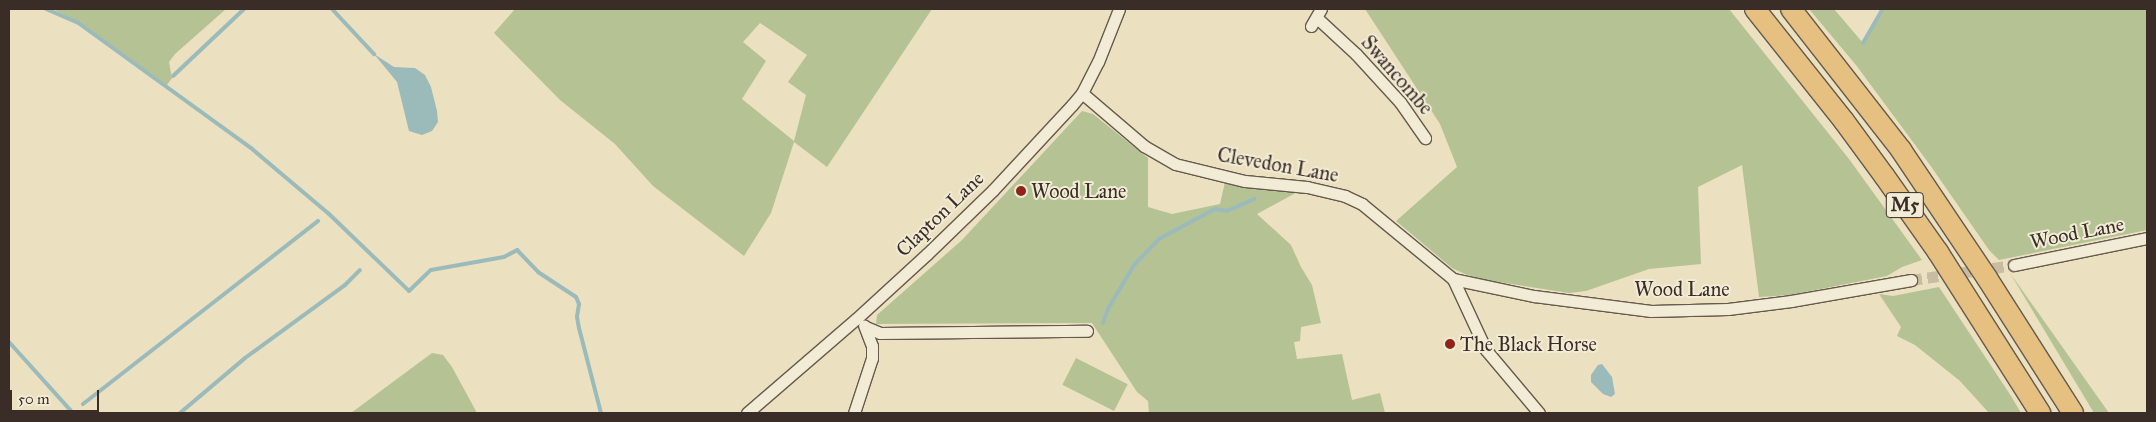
<!DOCTYPE html>
<style>
body{margin:0}
#map{position:relative;width:2156px;height:422px;overflow:hidden;background:#ebe0bf;font-family:"IM FELL Great Primer",serif}
div>[style]{position:absolute}
.green>*{inset:0;background:#b5c394;transform-origin:0 0}
.water>*{inset:0;background:#9bbbba}
.stream>*{height:4px;margin:-2px;padding:0 2px;transform-origin:2px;border-radius:2px;background:#9bbbba}
.street-tunnel>*{height:11px;margin-top:-5.5px;transform-origin:0;background:repeating-linear-gradient(90deg,#c8bca1 0 11px,transparent 0 16.5px)}
.roads{filter:drop-shadow(1px 0 #665a4d) drop-shadow(-1px 0 #665a4d) drop-shadow(0 1px #665a4d) drop-shadow(0 -1px #665a4d)}
.street>*{height:11px;margin:-5.5px;padding:0 5.5px;transform-origin:5.5px;border-radius:5.5px;background:#f2ebd5}
.highway>*{height:20px;margin:-10px;padding:0 10px;transform-origin:10px;border-radius:10px;background:#e6c080}
.dots>*{width:14px;height:14px;translate:-50% -50%;box-sizing:border-box;border:2px solid #f2ebd5;border-radius:50%}
span{translate:-50% -50%;white-space:nowrap;text-align:center;line-height:1.15;-webkit-text-stroke:4px #f2ebd5;paint-order:stroke}
.shield-label span{padding:1px 4px;background:#f2ebd5;border:1px solid;border-radius:4px;-webkit-text-stroke-width:0}
.shield-label{font-size:19px;color:#3a2d27;font-weight:700}
.street-label{font-size:20px;color:#3a2d27}
.poi-label{font-size:20px;color:#3a2d27}
.left{translate:0 -50%;text-align:left}
.frame{position:absolute;inset:0;border:10px solid #3a2d27;pointer-events:none}
.scale{position:absolute;left:10px;top:390px;width:89px;height:22px;box-sizing:border-box;border:2px solid #3a2d27;border-top:0;padding-left:6px;font-size:15px;line-height:18px;white-space:nowrap;color:#3a2d27;-webkit-text-stroke:4px #f2ebd5;paint-order:stroke}
</style>
<div id="map">
<div class="green">
<i style="clip-path:polygon(53px 9px,226px 9px,175px 54px,169px 62px,172px 78px,167px 85px,86px 27px)"></i>
<i style="clip-path:polygon(evenodd,515px 9px,932px 9px,827px 167px,794px 142px,771px 213px,744px 256px,653px 186px,615px 144px,560px 100px,494px 33px,515px 9px,760px 23px,807px 55px,788px 82px,806px 95px,794px 141px,742px 99px,766px 61px,743px 42px,760px 23px)"></i>
<i style="clip-path:polygon(1365px 9px,1729px 9px,1849px 159px,1922px 260px,1902px 267px,1887px 276px,1790px 295px,1759px 297px,1742px 165px,1698px 187px,1701px 264px,1649px 269px,1586px 291px,1569px 293px,1480px 279px,1465px 274px,1452px 268px,1396px 221px,1457px 167px,1440px 124px)"></i>
<i style="clip-path:polygon(1809px 9px,1834px 9px,1863px 43px,1883px 9px,2147px 9px,2147px 230px,1999px 260px,1989px 250px,1930px 165px,1856px 65px)"></i>
<i style="clip-path:polygon(1082px 111px,1093px 114px,1148px 158px,1148px 207px,1172px 214px,1220px 204px,1225px 182px,1261px 188px,1301px 190px,1257px 214px,1291px 245px,1301px 267px,1312px 285px,1321px 323px,1301px 327px,1300px 341px,1294px 342px,1297px 359px,1342px 354px,1352px 400px,1380px 393px,1385px 413px,1149px 413px,1148px 401px,1137px 392px,1092px 323px,876px 324px,877px 315px,962px 240px)"></i>
<i style="clip-path:polygon(2010px 273px,2109px 413px,2094px 413px)"></i>
<i style="clip-path:polygon(1939px 287px,2011px 396px,2021px 413px,1989px 413px,1960px 381px,1915px 345px,1897px 336px,1901px 327px,1879px 294px,1893px 296px)"></i>
<i style="clip-path:polygon(432px 353px,443px 355px,452px 367px,477px 413px,351px 413px)"></i>
<i style="left:1076px;top:358px;width:58px;height:30px;rotate:27deg"></i>
</div>
<div class="water">
<i style="clip-path:polygon(374px 54px,394px 67px,415px 68px,425px 75px,431px 87px,437px 111px,438px 122px,432px 131px,422px 135px,409px 131px,397px 82px)"></i>
<i style="clip-path:polygon(1602px 364px,1612px 377px,1615px 394px,1611px 397px,1603px 394px,1591px 382px,1591px 375px,1598px 365px)"></i>
</div>
<div class="stream">
<i style="left:46px;top:9px;width:34px;rotate:23deg"></i>
<i style="left:77px;top:22px;width:215px;rotate:35.9deg"></i>
<i style="left:251px;top:148px;width:101px;rotate:40.2deg"></i>
<i style="left:328px;top:213px;width:112px;rotate:43.9deg"></i>
<i style="left:409px;top:291px;width:30px;rotate:-44deg"></i>
<i style="left:431px;top:270px;width:74px;rotate:-10.1deg"></i>
<i style="left:504px;top:257px;width:15px;rotate:-28deg"></i>
<i style="left:517px;top:250px;width:30px;rotate:46deg"></i>
<i style="left:538px;top:272px;width:45px;rotate:33.3deg"></i>
<i style="left:576px;top:297px;width:8px;rotate:67deg"></i>
<i style="left:579px;top:304px;width:13px;rotate:99deg"></i>
<i style="left:577px;top:317px;width:11px;rotate:80deg"></i>
<i style="left:579px;top:328px;width:88px;rotate:75.5deg"></i>
<i style="left:332px;top:9px;width:62px;rotate:47deg"></i>
<i style="left:1863px;top:43px;width:39px;rotate:-60deg"></i>
<i style="left:173px;top:76px;width:98px;rotate:-43.3deg"></i>
<i style="left:1103px;top:323px;width:15px;rotate:-70deg"></i>
<i style="left:1108px;top:309px;width:51px;rotate:-59.4deg"></i>
<i style="left:1134px;top:265px;width:36px;rotate:-46deg"></i>
<i style="left:1159px;top:239px;width:64px;rotate:-28.2deg"></i>
<i style="left:1215px;top:209px;width:12px;rotate:9deg"></i>
<i style="left:1227px;top:211px;width:30px;rotate:-24deg"></i>
<i style="left:9px;top:342px;width:96px;rotate:48deg"></i>
<i style="left:83px;top:404px;width:298px;rotate:-37.9deg"></i>
<i style="left:180px;top:413px;width:85px;rotate:-40.2deg"></i>
<i style="left:245px;top:358px;width:124px;rotate:-36.1deg"></i>
<i style="left:345px;top:285px;width:21px;rotate:-45deg"></i>
</div>
<div class="street-tunnel">
<i style="left:1911px;top:280px;width:104px;rotate:-8.3deg"></i>
</div>
<div class="roads">
<div class="street">
<i style="left:1317px;top:18px;width:53px;rotate:42.7deg"></i>
<i style="left:1356px;top:54px;width:65px;rotate:47.5deg"></i>
<i style="left:1400px;top:102px;width:44px;rotate:55.2deg"></i>
<i style="left:1311px;top:26px;width:20px;rotate:-60deg"></i>
<i style="left:1082px;top:93px;width:82px;rotate:40.5deg"></i>
<i style="left:1144px;top:146px;width:36px;rotate:30deg"></i>
<i style="left:1175px;top:164px;width:72px;rotate:13.7deg"></i>
<i style="left:1245px;top:181px;width:62px;rotate:5.5deg"></i>
<i style="left:1307px;top:187px;width:39px;rotate:13deg"></i>
<i style="left:1345px;top:196px;width:19px;rotate:25deg"></i>
<i style="left:1362px;top:204px;width:118px;rotate:39.5deg"></i>
<i style="left:1453px;top:279px;width:78px;rotate:65.1deg"></i>
<i style="left:1486px;top:350px;width:82px;rotate:49.9deg"></i>
<i style="left:2014px;top:265px;width:136px;rotate:-11.5deg"></i>
<i style="left:1453px;top:279px;width:83px;rotate:11.9deg"></i>
<i style="left:1534px;top:296px;width:118px;rotate:7.3deg"></i>
<i style="left:1651px;top:311px;width:77px;rotate:-1.5deg"></i>
<i style="left:1728px;top:309px;width:64px;rotate:-7.2deg"></i>
<i style="left:1791px;top:301px;width:122px;rotate:-9.9deg"></i>
<i style="left:866px;top:327px;width:15px;rotate:23deg"></i>
<i style="left:880px;top:333px;width:207px;rotate:-0.6deg"></i>
<i style="left:747px;top:413px;width:144px;rotate:-40.8deg"></i>
<i style="left:856px;top:319px;width:96px;rotate:-42.5deg"></i>
<i style="left:927px;top:254px;width:92px;rotate:-44.1deg"></i>
<i style="left:993px;top:190px;width:116px;rotate:-47.1deg"></i>
<i style="left:1072px;top:105px;width:16px;rotate:-50deg"></i>
<i style="left:1082px;top:93px;width:35px;rotate:-63deg"></i>
<i style="left:1098px;top:62px;width:57px;rotate:-68.4deg"></i>
<i style="left:854px;top:413px;width:58px;rotate:-71.9deg"></i>
<i style="left:872px;top:358px;width:12px;rotate:-90deg"></i>
<i style="left:872px;top:346px;width:22px;rotate:-111deg"></i>
</div>
<div class="highway">
<i style="left:1755px;top:9px;width:143px;rotate:51.5deg"></i>
<i style="left:1844px;top:121px;width:69px;rotate:53.8deg"></i>
<i style="left:1885px;top:177px;width:92px;rotate:54.8deg"></i>
<i style="left:1938px;top:252px;width:191px;rotate:57.6deg"></i>
<i style="left:1791px;top:9px;width:179px;rotate:52deg"></i>
<i style="left:1901px;top:150px;width:154px;rotate:56.1deg"></i>
<i style="left:1987px;top:278px;width:160px;rotate:57.5deg"></i>
</div>
</div>
<div class="dots">
<i style="left:1021px;top:191px;background:#8f2418"></i>
<i style="left:1450px;top:344px;background:#8f2418"></i>
</div>
<div class="shield-label">
<span style="left:1905px;top:205px">M5</span>
</div>
<div class="street-label">
<span style="left:1397px;top:75px;rotate:49deg">Swancombe</span>
<span style="left:1278px;top:165px;rotate:10deg">Clevedon Lane</span>
<span style="left:940px;top:214px;rotate:-44deg">Clapton Lane</span>
<span style="left:2077px;top:233px;rotate:-11deg">Wood Lane</span>
<span style="left:1682px;top:289px">Wood Lane</span>
</div>
<div class="poi-label">
<span class="left" style="left:1031px;top:191px">Wood Lane</span>
<span class="left" style="left:1460px;top:344px">The Black Horse</span>
</div>
<div class="frame"></div>
<div class="scale">50 m</div>
</div>
